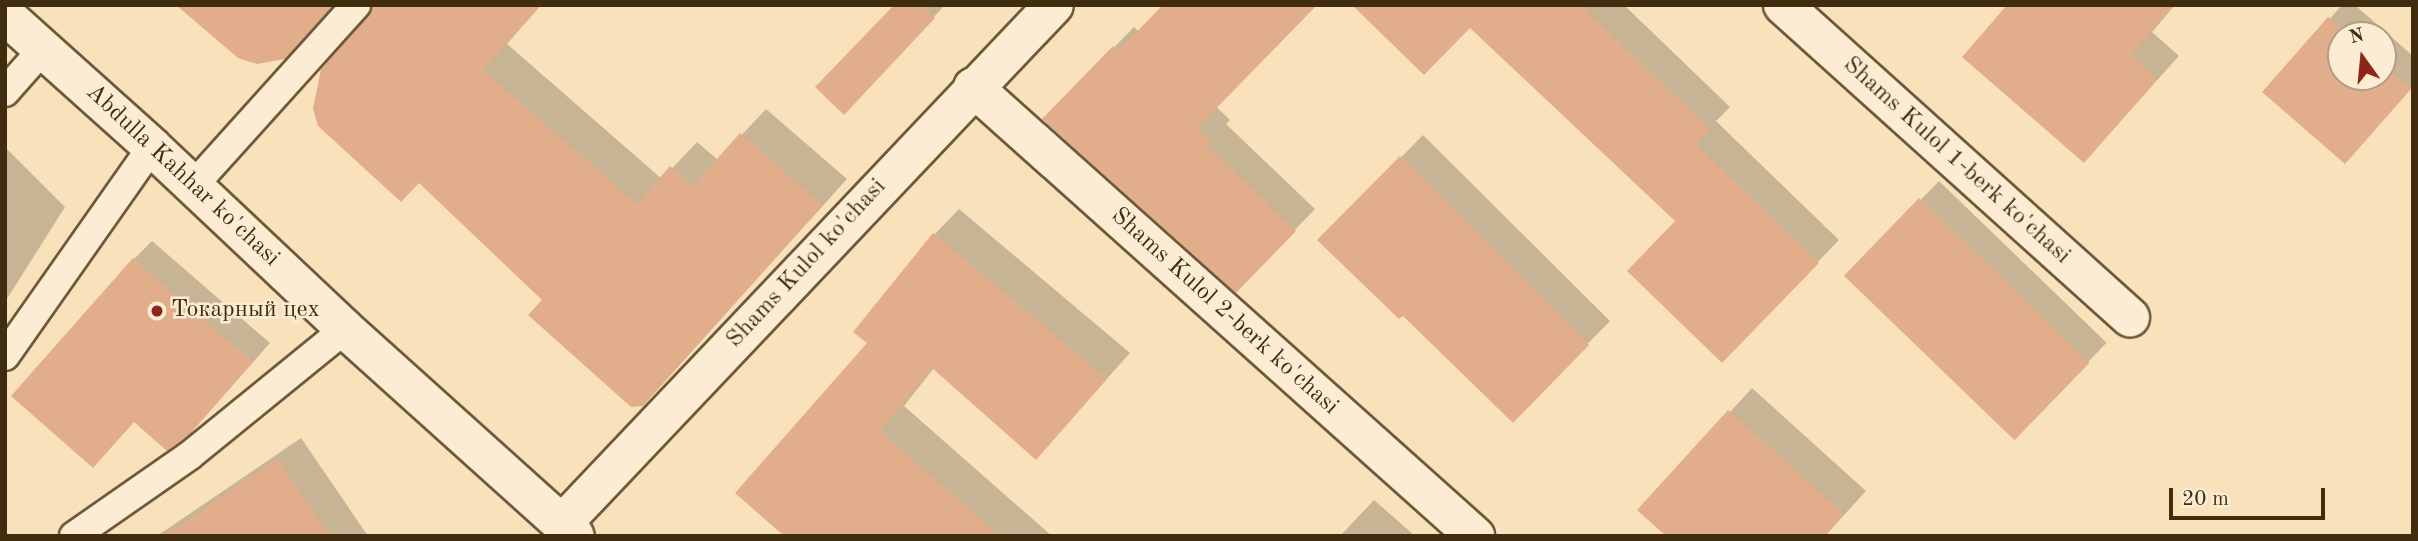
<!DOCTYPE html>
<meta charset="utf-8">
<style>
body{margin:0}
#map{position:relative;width:2418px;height:541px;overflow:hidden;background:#f9e2bb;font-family:"Old Standard TT",serif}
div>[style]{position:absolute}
.shadow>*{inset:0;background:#0003;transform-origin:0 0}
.building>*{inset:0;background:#e2ad8b;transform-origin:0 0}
.roads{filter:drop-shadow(2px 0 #6e5a39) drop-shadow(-2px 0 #6e5a39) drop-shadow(0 2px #6e5a39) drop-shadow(0 -2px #6e5a39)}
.service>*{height:28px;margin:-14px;padding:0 14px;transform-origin:14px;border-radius:14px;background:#fbecd3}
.minor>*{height:38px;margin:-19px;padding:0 19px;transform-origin:19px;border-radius:19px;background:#fbecd3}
.tertiary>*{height:38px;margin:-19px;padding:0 19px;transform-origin:19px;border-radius:19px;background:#fbecd3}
.dots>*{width:19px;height:19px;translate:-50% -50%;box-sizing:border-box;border:4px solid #fbecd3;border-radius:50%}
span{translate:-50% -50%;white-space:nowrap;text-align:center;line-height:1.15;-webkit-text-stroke:5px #fbecd3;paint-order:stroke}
.street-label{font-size:24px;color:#402c0e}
.poi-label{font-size:24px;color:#402c0e}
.left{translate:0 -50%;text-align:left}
.frame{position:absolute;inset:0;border:7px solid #402c0e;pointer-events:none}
.north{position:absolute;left:2327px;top:21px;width:70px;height:70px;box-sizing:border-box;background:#fbecd3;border:2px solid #b09f84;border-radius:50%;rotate:345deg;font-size:19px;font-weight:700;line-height:28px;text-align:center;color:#402c0e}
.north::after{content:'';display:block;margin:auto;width:24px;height:32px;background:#8f2418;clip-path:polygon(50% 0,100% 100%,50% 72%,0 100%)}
.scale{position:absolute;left:2169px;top:488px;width:156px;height:32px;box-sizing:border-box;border:4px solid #402c0e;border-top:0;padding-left:9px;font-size:21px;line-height:24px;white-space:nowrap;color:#402c0e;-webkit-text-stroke:5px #fbecd3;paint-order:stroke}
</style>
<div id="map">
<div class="shadow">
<i style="clip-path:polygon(179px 5px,335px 5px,284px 57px)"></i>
<i style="clip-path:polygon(373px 5px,541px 5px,507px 44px,662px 179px,697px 142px,718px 160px,766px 109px,847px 179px,643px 405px,544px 300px,370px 16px)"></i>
<i style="clip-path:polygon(897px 5px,944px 6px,854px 102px)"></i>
<i style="clip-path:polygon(1354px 5px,1624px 5px,1730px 107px,1716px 121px,1839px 240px,1743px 339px,1678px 221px,1470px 26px)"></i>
<i style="clip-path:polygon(2009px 5px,2175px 5px,2152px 32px,2179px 56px,2084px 161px)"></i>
<i style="clip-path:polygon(evenodd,2342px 5px,2355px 5px,2413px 56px,2413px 86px,2363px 143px,2265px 92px,2342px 5px,2341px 35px,2383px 35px,2383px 77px,2341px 77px,2341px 35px)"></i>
<i style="clip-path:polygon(1134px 27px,1230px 120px,1226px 124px,1315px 209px,1256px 270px,1044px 119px)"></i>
<i style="clip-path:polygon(1423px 135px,1610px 321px,1513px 420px,1403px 313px,1320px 240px)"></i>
<i style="clip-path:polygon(5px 147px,65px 207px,5px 302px)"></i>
<i style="left:1939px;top:181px;width:233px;height:132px;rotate:44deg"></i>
<i style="clip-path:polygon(959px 209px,1130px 353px,1036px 458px,934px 368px,904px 406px,1052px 536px,787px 536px,869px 343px,855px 332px,935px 234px)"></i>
<i style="clip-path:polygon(152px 241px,270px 343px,208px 413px,135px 420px,93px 466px,134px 259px)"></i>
<i style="clip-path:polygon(1752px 388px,1866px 491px,1825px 536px,1640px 510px)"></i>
<i style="clip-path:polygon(301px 438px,368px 536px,157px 536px)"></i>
<i style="clip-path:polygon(1374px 500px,1415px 536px,1340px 536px)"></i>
</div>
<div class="building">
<i style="clip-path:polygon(176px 5px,333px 5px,285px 59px,257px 64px,238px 58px)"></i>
<i style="clip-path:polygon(372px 5px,541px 5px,483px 70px,637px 204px,670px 166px,693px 186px,740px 133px,823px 205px,643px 406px,631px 407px,528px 315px,542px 300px,419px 183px,401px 202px,318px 126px,313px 109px,321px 69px,368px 16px)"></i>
<i style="clip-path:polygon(894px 5px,922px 5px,935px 18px,844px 115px,815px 87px)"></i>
<i style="clip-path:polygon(1163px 5px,1317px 5px,1197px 128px,1211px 141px,1207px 145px,1296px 231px,1236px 293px,1042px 119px,1113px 46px,1118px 51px)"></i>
<i style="clip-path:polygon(1352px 5px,1580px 5px,1710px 129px,1696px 144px,1819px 263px,1722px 363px,1627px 271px,1675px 221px,1470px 28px,1424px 75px)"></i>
<i style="clip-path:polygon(2007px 5px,2174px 5px,2130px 55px,2158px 79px,2084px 163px,1962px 57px)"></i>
<i style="clip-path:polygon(2328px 17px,2349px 35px,2341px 35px,2341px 77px,2383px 77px,2383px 65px,2411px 89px,2345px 164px,2262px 92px)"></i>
<i style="clip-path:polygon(1400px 156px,1589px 345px,1513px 423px,1403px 316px,1399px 319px,1317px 240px)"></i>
<i style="left:1919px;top:198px;width:237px;height:108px;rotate:44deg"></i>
<i style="clip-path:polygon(933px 233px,1107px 379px,1036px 460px,932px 368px,880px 431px,1000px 536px,784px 536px,735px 493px,867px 343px,853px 332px)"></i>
<i style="clip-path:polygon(133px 258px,253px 362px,190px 434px,167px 451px,134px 422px,93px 468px,11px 396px)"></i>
<i style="clip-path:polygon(1728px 410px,1844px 514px,1825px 536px,1666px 536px,1637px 510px)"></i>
<i style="clip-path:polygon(278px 459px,330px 536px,165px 536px,242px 483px)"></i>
</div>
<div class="roads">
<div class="service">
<i style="left:5px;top:92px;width:57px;rotate:-48.5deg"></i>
<i style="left:193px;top:186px;width:244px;rotate:-48deg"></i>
<i style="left:5px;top:356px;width:256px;rotate:-54.9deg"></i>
<i style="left:74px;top:536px;width:140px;rotate:-34.8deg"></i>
<i style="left:189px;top:456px;width:201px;rotate:-39.1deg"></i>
</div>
<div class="minor">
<i style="left:1783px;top:5px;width:467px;rotate:42deg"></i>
<i style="left:973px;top:87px;width:674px;rotate:41.81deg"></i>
<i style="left:562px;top:524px;width:715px;rotate:-46.53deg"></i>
</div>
<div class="tertiary">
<i style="left:5px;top:15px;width:198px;rotate:41.9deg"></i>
<i style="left:152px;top:147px;width:265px;rotate:43.3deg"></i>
<i style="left:345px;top:329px;width:309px;rotate:42deg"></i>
</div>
</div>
<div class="dots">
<i style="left:157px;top:311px;background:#8f2418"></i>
</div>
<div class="street-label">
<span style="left:1956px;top:161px;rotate:42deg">Shams Kulol 1-berk ko'chasi</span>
<span style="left:182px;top:176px;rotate:43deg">Abdulla Kahhar ko'chasi</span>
<span style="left:807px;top:264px;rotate:-47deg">Shams Kulol ko'chasi</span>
<span style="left:1224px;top:312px;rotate:42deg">Shams Kulol 2-berk ko'chasi</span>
</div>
<div class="poi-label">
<span class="left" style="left:171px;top:311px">Токарный цех</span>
</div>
<div class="frame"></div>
<div class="north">N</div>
<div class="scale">20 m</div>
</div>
